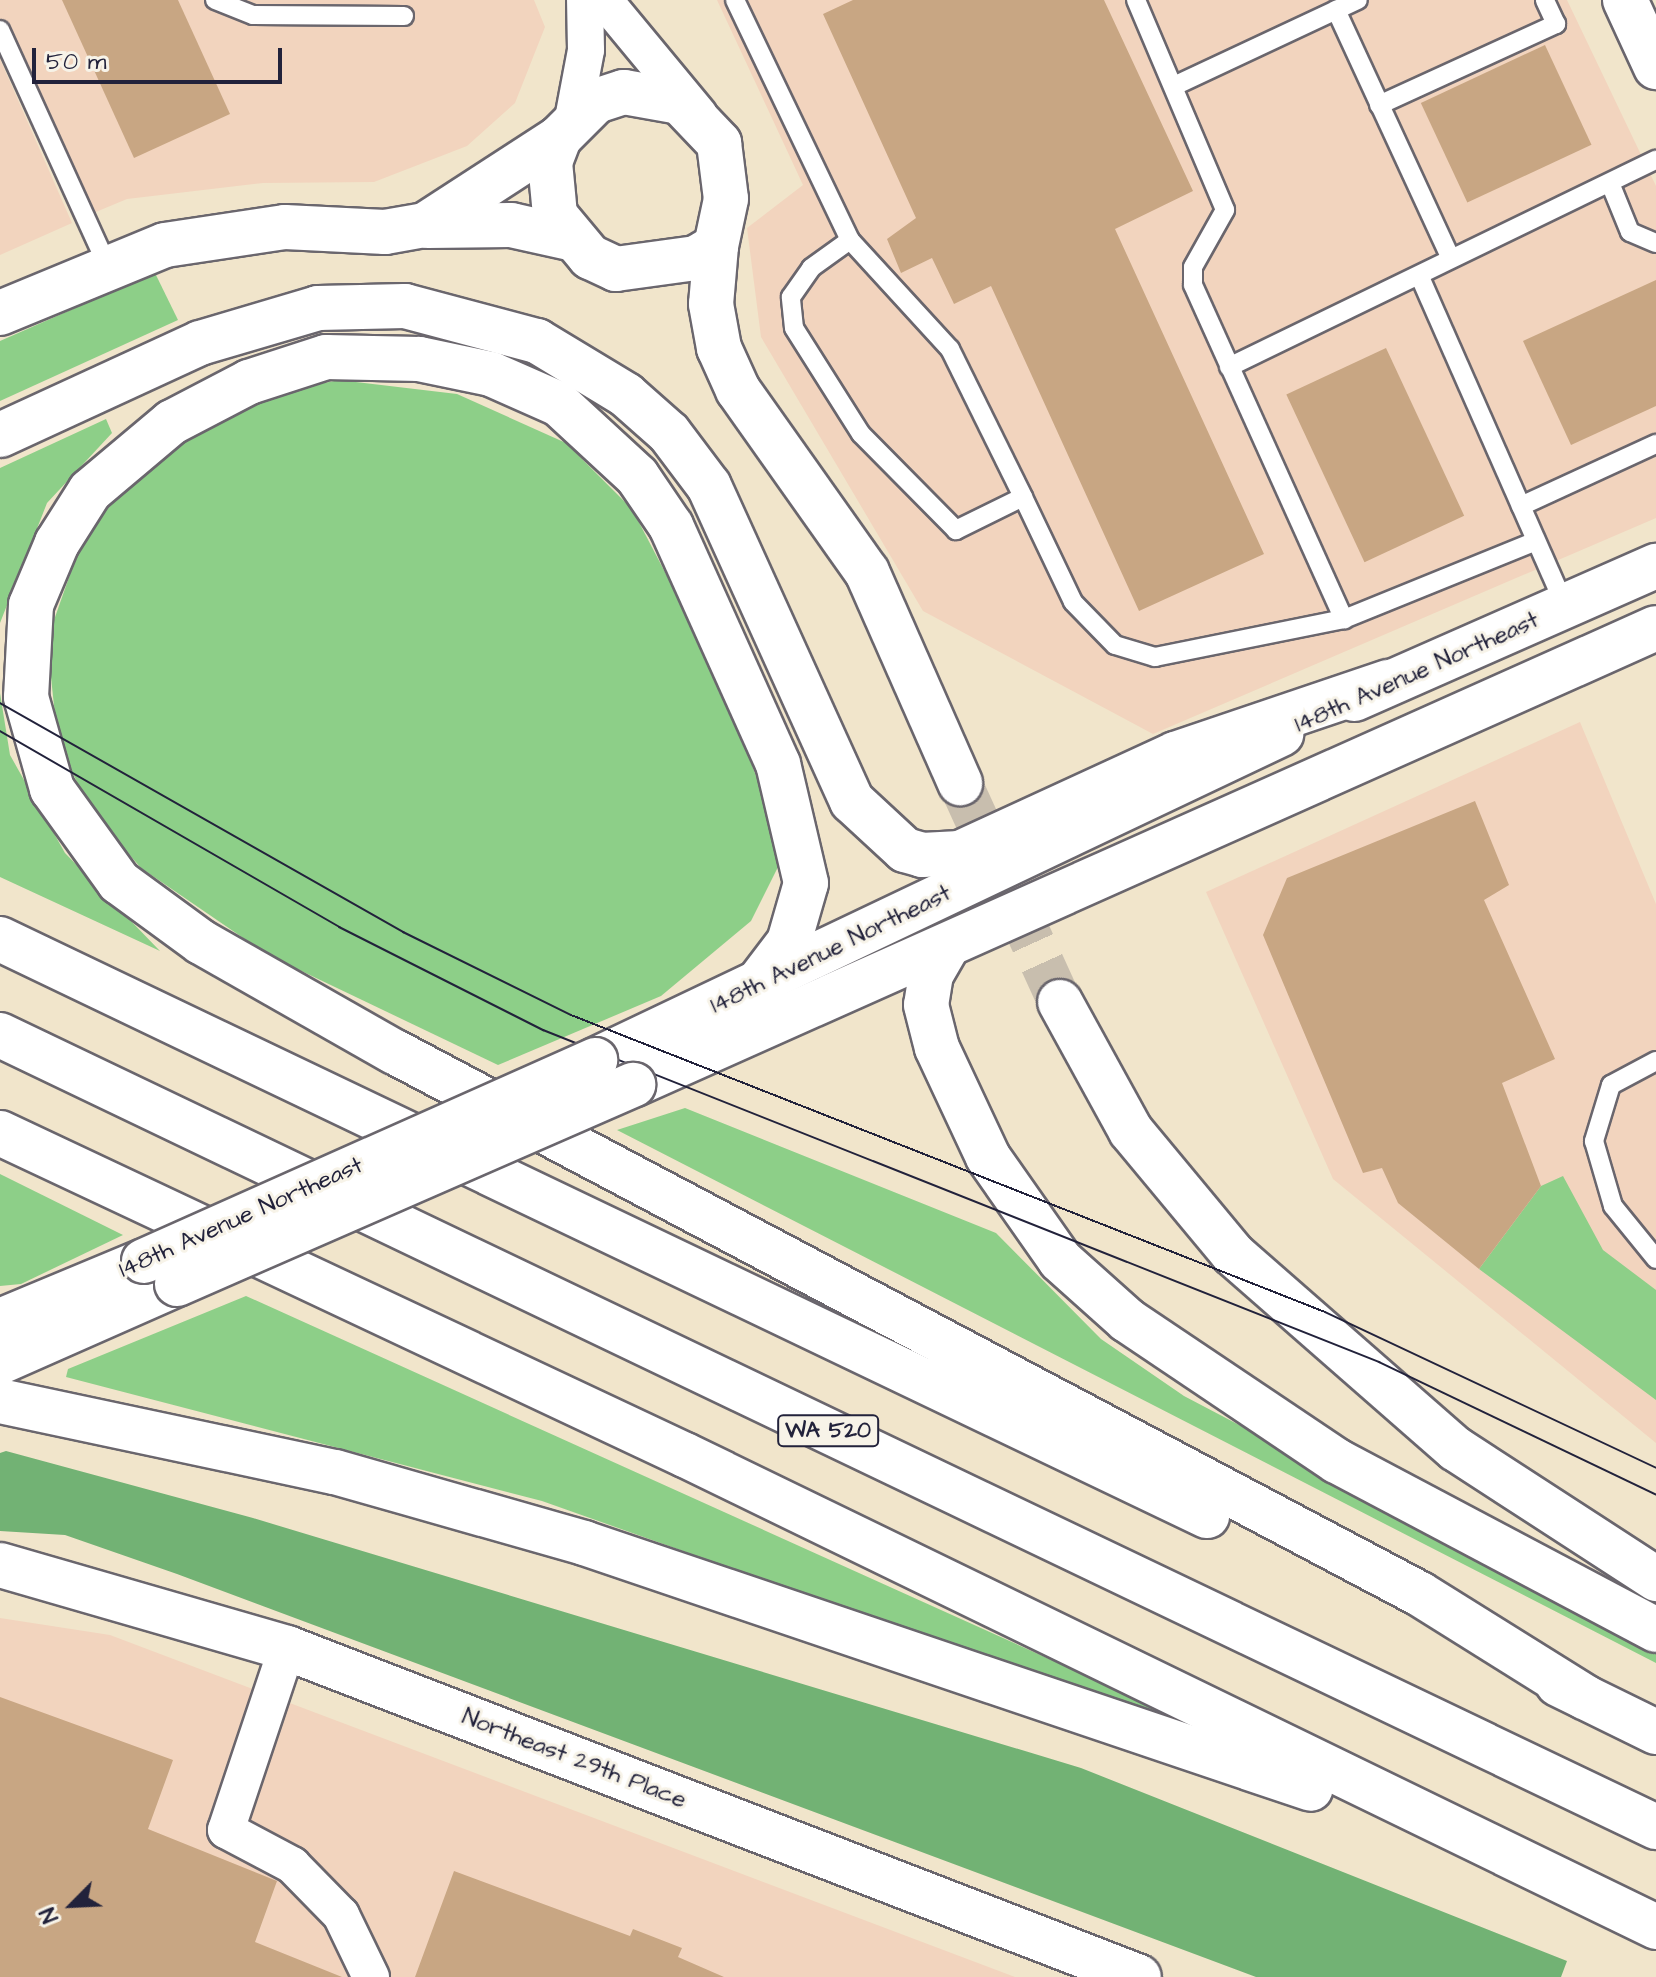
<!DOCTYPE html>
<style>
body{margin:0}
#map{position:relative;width:1656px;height:1977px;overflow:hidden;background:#f1e5cb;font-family:"Architects Daughter",sans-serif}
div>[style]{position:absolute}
.built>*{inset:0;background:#f2d4be}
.green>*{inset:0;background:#8dcf88}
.forest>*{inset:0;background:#72b274}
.building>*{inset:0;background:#c8a683;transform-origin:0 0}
.motorway-tunnel>*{height:44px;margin-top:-22px;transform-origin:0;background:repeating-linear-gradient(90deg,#c8beae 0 44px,transparent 0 66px)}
.roads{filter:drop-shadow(2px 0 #6a666d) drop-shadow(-2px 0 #6a666d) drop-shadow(0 2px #6a666d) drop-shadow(0 -2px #6a666d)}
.service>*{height:18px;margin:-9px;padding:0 9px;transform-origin:9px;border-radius:9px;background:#fff}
.minor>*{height:36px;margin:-18px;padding:0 18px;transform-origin:18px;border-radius:18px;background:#fff}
.tertiary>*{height:44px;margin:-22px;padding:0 22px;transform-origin:22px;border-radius:22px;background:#fff}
.secondary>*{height:44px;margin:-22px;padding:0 22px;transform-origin:22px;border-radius:22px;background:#fff}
.primary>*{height:44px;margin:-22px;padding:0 22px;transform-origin:22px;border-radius:22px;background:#fff}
.motorway>*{height:44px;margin:-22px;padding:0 22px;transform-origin:22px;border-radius:22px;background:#fff}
.tram>*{height:2px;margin:-1px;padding:0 1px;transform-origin:1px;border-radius:1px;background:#22223b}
.bridges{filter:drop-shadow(2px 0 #6a666d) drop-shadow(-2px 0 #6a666d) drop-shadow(0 2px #6a666d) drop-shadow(0 -2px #6a666d)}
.primary-bridge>*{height:44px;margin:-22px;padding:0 22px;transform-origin:22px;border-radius:22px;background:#fff}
span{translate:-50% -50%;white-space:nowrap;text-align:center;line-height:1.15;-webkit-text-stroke:6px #f7f3e8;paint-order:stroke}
.shield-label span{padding:2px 6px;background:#f7f3e8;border:2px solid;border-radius:6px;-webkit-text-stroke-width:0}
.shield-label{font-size:22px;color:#22223b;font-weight:700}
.street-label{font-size:24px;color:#22223b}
.north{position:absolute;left:32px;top:1865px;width:80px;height:80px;-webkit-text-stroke:6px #f7f3e8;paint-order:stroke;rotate:246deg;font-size:22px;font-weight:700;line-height:32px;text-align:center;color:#22223b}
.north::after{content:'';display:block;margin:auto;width:28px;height:36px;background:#22223b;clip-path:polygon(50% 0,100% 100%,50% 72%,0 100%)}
.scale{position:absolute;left:32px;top:48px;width:250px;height:36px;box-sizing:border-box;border:4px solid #22223b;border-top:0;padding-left:10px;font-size:24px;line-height:28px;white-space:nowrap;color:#22223b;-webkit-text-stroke:6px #f7f3e8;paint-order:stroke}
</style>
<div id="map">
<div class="built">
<i style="clip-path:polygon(0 0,534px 0,545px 27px,515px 103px,467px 146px,374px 182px,263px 183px,127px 199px,79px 219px,0 33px)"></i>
<i style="clip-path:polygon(717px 0,1567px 0,1656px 186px,1656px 518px,1153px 734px,923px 611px,761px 337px,747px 228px,803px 185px)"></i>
<i style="clip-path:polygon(0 59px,72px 223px,0 255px)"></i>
<i style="clip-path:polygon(1580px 722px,1656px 904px,1656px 1443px,1333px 1179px,1206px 892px)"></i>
<i style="clip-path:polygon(0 1618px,110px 1635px,1015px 1977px,0 1977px)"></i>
</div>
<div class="green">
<i style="clip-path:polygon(155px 273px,178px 320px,0 401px,0 341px)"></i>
<i style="clip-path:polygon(339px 380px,457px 394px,566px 443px,632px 509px,715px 668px,758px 781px,778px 867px,751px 921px,661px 996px,498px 1065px,268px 955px,141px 868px,91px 811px,58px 743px,47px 640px,80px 546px,128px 478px,186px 434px,261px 396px)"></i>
<i style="clip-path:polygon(106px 419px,112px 433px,47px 503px,0 623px,0 468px)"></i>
<i style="clip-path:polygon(0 693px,10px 755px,65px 853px,160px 951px,0 877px)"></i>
<i style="clip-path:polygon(685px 1108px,996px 1233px,1101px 1339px,1184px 1396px,1656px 1644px,1656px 1663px,617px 1130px)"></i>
<i style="clip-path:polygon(0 1174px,123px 1235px,21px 1284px,0 1286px)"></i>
<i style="clip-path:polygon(1563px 1176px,1603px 1250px,1656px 1290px,1656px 1400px,1479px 1269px,1541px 1186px)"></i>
<i style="clip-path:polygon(246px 1296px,1191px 1723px,1188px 1729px,1177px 1726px,542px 1501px,66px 1377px,68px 1369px)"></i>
</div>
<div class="forest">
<i style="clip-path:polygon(6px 1451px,253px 1518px,1081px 1768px,1567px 1961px,1561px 1977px,1256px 1977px,177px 1574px,65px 1535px,0 1531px,0 1453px)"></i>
</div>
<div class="building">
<i style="clip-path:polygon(62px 0,178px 0,230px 114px,134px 158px)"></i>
<i style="clip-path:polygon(853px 0,1104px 0,1193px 191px,1115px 229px,1264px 554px,1139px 611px,991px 286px,954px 304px,932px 258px,901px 273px,887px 239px,916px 218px,823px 14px)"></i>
<i style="left:1545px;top:45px;width:110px;height:137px;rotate:65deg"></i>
<i style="clip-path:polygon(1656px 280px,1656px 406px,1571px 445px,1523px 341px)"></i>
<i style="left:1386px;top:348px;width:185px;height:110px;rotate:65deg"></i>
<i style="clip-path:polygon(1475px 801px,1509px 885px,1484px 900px,1555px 1059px,1502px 1083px,1541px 1186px,1479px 1269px,1398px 1203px,1382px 1168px,1363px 1173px,1263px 935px,1287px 878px)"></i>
<i style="clip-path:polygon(0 1697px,173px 1760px,148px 1829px,277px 1881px,255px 1942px,342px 1977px,0 1977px)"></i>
<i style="clip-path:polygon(454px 1871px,630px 1936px,633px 1929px,682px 1948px,678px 1957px,724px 1977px,415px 1977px)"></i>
</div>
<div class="motorway-tunnel">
<i style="left:960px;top:783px;width:241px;rotate:65.5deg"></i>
</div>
<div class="roads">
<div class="service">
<i style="left:215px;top:0;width:41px;rotate:21.5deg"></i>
<i style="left:253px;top:15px;width:151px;rotate:0.4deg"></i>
<i style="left:735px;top:0;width:266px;rotate:64.4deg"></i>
<i style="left:1136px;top:0;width:228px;rotate:67deg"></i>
<i style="left:1225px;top:210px;width:65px;rotate:119.3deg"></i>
<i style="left:1193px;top:267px;width:18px;rotate:90deg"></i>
<i style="left:1193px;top:285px;width:367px;rotate:65.7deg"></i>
<i style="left:1336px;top:10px;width:270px;rotate:65.2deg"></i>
<i style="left:0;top:30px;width:258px;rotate:65.5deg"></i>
<i style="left:1174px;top:86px;width:203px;rotate:-25.1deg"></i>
<i style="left:1379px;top:105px;width:195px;rotate:-24.6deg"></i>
<i style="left:1556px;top:24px;width:26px;rotate:-115deg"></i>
<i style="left:1610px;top:183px;width:53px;rotate:67.8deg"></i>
<i style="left:1630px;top:232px;width:28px;rotate:23deg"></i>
<i style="left:1420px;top:277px;width:360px;rotate:66.2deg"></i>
<i style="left:1229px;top:367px;width:475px;rotate:-25.9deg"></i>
<i style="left:1023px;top:497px;width:75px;rotate:153.8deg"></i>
<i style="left:956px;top:530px;width:135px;rotate:-134.7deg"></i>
<i style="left:861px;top:434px;width:125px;rotate:-122.3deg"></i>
<i style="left:794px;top:328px;width:31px;rotate:-96deg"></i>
<i style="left:791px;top:297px;width:35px;rotate:-55deg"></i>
<i style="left:811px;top:268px;width:48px;rotate:-35.7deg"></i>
<i style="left:850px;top:240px;width:148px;rotate:47.5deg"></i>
<i style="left:950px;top:349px;width:165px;rotate:63.7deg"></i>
<i style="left:1023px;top:497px;width:116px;rotate:64.5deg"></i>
<i style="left:1073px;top:602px;width:60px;rotate:45.7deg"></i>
<i style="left:1115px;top:645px;width:42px;rotate:16.7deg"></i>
<i style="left:1155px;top:657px;width:193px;rotate:-11.4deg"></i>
<i style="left:1344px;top:619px;width:207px;rotate:-22.1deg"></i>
<i style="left:1521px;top:506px;width:149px;rotate:-24.7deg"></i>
<i style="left:1656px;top:1061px;width:51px;rotate:151.9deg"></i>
<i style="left:1611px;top:1085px;width:59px;rotate:106.9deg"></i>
<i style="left:1594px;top:1141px;width:68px;rotate:73.7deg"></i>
<i style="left:1613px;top:1206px;width:68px;rotate:50.9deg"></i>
</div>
<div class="minor">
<i style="left:604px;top:0;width:149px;rotate:50.4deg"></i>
<i style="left:573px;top:119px;width:70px;rotate:-79.3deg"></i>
<i style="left:586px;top:50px;width:50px;rotate:-91.1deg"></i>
<i style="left:287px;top:1648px;width:192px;rotate:108.5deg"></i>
<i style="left:226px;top:1830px;width:75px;rotate:27.9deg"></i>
<i style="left:292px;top:1865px;width:70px;rotate:45.6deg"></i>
<i style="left:341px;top:1915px;width:69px;rotate:64.2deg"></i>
</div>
<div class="tertiary">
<i style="left:624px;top:92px;width:57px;rotate:10.1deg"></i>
<i style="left:680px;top:102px;width:57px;rotate:46.4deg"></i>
<i style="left:719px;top:143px;width:56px;rotate:82.9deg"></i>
<i style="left:726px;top:199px;width:48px;rotate:102deg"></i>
<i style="left:716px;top:246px;width:23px;rotate:149deg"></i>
<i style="left:696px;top:258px;width:81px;rotate:172.2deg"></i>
<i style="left:616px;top:269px;width:29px;rotate:-155deg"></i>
<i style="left:590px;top:257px;width:55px;rotate:-129.8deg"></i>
<i style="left:555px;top:215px;width:53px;rotate:-95.4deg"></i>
<i style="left:550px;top:162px;width:26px;rotate:-69deg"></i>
<i style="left:559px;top:138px;width:52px;rotate:-45deg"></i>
<i style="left:596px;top:101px;width:29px;rotate:-18deg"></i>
<i style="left:428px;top:226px;width:83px;rotate:-0.7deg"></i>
<i style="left:511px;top:225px;width:59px;rotate:12.6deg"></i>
<i style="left:0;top:313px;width:178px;rotate:-22.4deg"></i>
<i style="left:165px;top:245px;width:121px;rotate:-8.5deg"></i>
<i style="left:285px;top:227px;width:100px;rotate:2.9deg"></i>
<i style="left:385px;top:232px;width:41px;rotate:-9.9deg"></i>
<i style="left:425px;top:225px;width:160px;rotate:-33deg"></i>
<i style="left:0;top:1565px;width:299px;rotate:16.1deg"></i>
<i style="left:287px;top:1648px;width:913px;rotate:21.11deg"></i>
</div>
<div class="secondary">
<i style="left:1625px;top:0;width:74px;rotate:65.2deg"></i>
</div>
<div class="primary">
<i style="left:1354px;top:699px;width:330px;rotate:-23.8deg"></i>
<i style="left:595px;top:1060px;width:760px;rotate:-25.42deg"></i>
<i style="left:633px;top:1085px;width:1120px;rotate:-24.07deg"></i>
<i style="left:0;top:1321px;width:156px;rotate:-22.6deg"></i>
<i style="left:0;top:1362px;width:193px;rotate:-23.8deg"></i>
</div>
<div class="motorway">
<i style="left:716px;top:246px;width:58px;rotate:94.9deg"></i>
<i style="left:711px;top:304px;width:45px;rotate:79.7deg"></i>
<i style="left:719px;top:348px;width:46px;rotate:65.7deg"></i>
<i style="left:738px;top:390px;width:223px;rotate:54.7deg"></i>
<i style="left:867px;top:572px;width:231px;rotate:66.2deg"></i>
<i style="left:0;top:435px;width:220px;rotate:-24.7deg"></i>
<i style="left:200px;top:343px;width:123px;rotate:-16.5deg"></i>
<i style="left:318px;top:308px;width:87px;rotate:-1.3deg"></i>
<i style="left:405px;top:306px;width:137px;rotate:14.9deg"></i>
<i style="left:537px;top:341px;width:104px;rotate:31.2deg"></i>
<i style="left:626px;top:395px;width:57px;rotate:41.5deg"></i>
<i style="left:669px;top:433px;width:66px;rotate:53deg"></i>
<i style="left:709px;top:486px;width:346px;rotate:65.6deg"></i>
<i style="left:852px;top:801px;width:72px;rotate:42.8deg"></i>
<i style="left:905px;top:850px;width:18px;rotate:16deg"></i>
<i style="left:922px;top:855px;width:38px;rotate:-3deg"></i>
<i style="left:960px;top:853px;width:237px;rotate:-24.7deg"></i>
<i style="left:1175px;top:754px;width:225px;rotate:-18.7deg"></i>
<i style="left:0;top:939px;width:1338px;rotate:25.55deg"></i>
<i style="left:948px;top:945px;width:34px;rotate:120deg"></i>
<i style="left:931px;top:974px;width:31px;rotate:99deg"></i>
<i style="left:926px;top:1005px;width:44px;rotate:75.7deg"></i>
<i style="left:937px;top:1048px;width:120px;rotate:64.9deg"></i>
<i style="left:988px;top:1157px;width:126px;rotate:55deg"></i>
<i style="left:1060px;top:1260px;width:90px;rotate:41.8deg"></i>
<i style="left:1127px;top:1320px;width:253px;rotate:33.9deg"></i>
<i style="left:1337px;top:1461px;width:361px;rotate:27.9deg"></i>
<i style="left:754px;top:988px;width:58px;rotate:-52.7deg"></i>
<i style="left:789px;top:942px;width:61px;rotate:-73.9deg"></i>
<i style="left:806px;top:883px;width:122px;rotate:-103.2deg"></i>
<i style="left:778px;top:764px;width:261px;rotate:-114.2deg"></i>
<i style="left:671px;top:526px;width:60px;rotate:-124.2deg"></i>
<i style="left:637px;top:476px;width:106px;rotate:-137.3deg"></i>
<i style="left:559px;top:404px;width:74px;rotate:-156.2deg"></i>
<i style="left:491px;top:374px;width:74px;rotate:-168.2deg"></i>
<i style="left:419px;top:359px;width:93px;rotate:-178.8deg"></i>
<i style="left:326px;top:357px;width:81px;rotate:162deg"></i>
<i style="left:249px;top:382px;width:87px;rotate:152.5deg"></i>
<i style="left:172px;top:422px;width:107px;rotate:139.9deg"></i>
<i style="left:90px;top:491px;width:62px;rotate:122.4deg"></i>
<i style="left:57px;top:543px;width:67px;rotate:112.8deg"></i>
<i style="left:31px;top:605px;width:92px;rotate:93.1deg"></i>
<i style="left:26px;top:697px;width:96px;rotate:74.2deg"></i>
<i style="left:52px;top:789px;width:115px;rotate:54.2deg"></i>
<i style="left:119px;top:882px;width:102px;rotate:36.2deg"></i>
<i style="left:201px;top:942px;width:223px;rotate:29.6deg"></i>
<i style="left:395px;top:1052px;width:1159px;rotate:27.87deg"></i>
<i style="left:1420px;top:1594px;width:195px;rotate:32deg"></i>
<i style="left:1060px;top:1002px;width:147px;rotate:61.2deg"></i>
<i style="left:1131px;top:1131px;width:160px;rotate:50.3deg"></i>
<i style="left:1233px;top:1254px;width:296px;rotate:41.2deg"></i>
<i style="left:1456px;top:1449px;width:239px;rotate:33deg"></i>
<i style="left:0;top:1035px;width:1836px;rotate:25.56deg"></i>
<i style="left:0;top:1133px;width:757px;rotate:25.18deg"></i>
<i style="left:685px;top:1455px;width:1080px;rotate:25.92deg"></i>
<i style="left:0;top:1401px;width:342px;rotate:12deg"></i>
<i style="left:335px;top:1472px;width:259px;rotate:15.9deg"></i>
<i style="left:584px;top:1543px;width:767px;rotate:18.69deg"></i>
<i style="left:1558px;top:1684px;width:109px;rotate:26.1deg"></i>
</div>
</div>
<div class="tram">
<i style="left:0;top:703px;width:464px;rotate:29.6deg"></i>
<i style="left:403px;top:932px;width:187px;rotate:26.3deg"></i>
<i style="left:571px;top:1015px;width:810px;rotate:21.5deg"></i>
<i style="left:1325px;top:1312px;width:366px;rotate:25.2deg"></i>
<i style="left:0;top:731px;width:392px;rotate:30deg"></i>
<i style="left:339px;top:927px;width:229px;rotate:26.8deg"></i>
<i style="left:543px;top:1030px;width:900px;rotate:21.66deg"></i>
<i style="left:1379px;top:1362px;width:307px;rotate:25.6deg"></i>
</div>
<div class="bridges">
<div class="primary-bridge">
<i style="left:144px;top:1261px;width:494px;rotate:-24deg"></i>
<i style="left:177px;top:1284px;width:498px;rotate:-23.6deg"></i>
</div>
</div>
<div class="shield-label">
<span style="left:828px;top:1431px">WA 520</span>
</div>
<div class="street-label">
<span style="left:1417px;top:673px;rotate:-24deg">148th Avenue Northeast</span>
<span style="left:831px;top:950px;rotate:-26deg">148th Avenue Northeast</span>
<span style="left:241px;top:1218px;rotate:-24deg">148th Avenue Northeast</span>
<span style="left:574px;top:1759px;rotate:21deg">Northeast 29th Place</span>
</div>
<div class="north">N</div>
<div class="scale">50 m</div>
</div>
